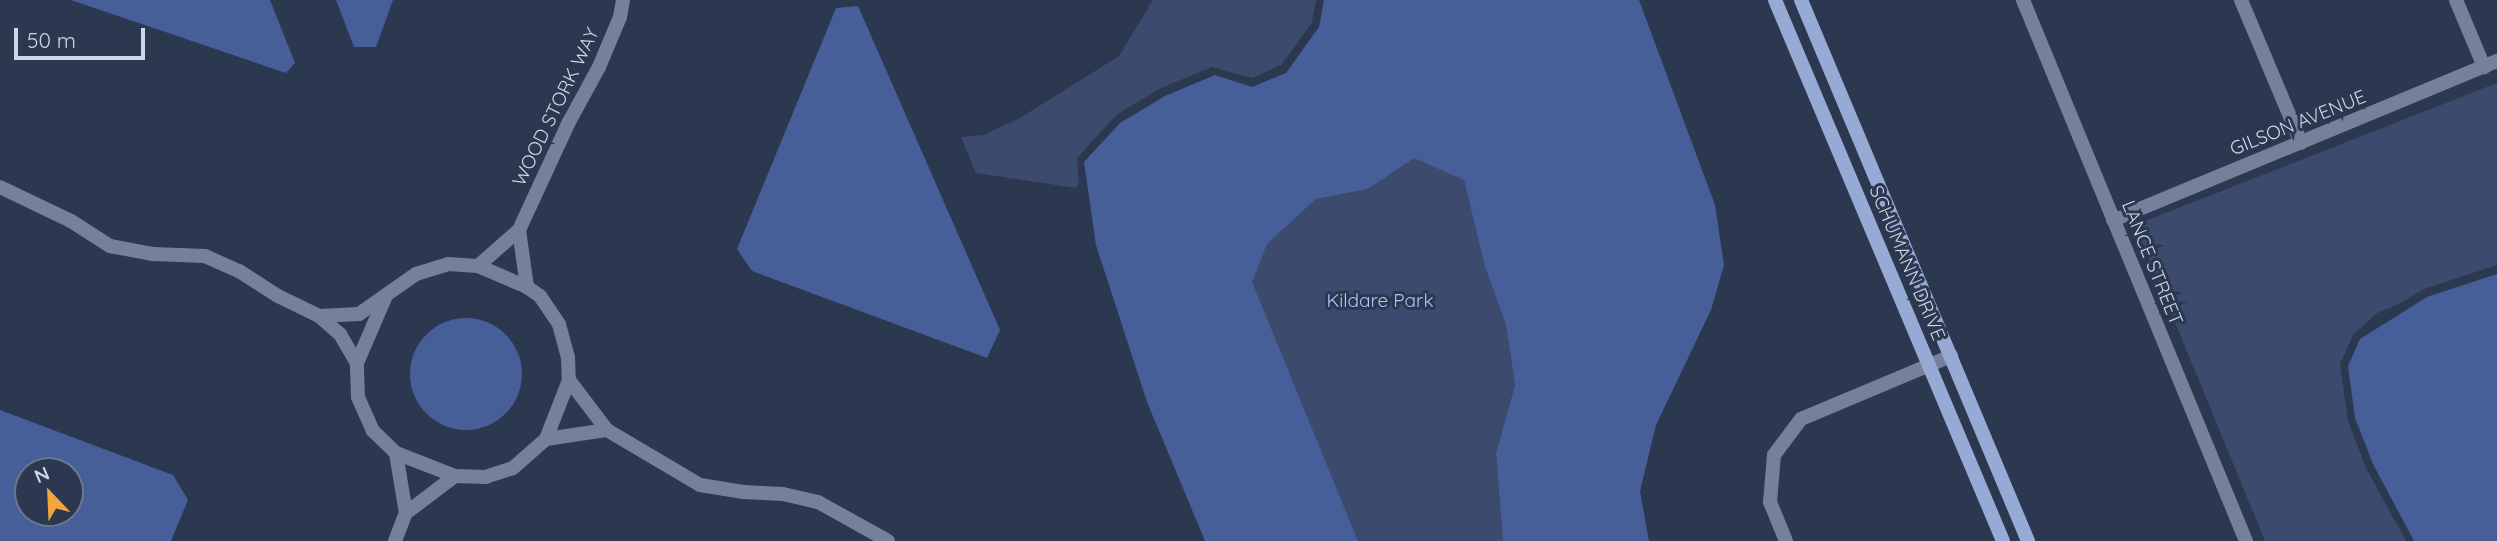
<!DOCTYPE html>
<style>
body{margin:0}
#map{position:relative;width:2497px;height:541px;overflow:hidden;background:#2c3750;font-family:Quicksand,sans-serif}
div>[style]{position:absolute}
.green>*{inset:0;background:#3c4b6d}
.water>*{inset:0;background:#475f99}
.round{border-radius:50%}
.street>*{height:14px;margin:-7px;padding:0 7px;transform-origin:7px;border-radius:7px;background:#75819c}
.secondary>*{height:14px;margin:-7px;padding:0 7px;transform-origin:7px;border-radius:7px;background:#97aad5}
span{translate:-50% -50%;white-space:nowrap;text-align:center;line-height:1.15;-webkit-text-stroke:6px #2c3750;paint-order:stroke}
.street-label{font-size:19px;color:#ced6e6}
.park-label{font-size:19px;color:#afc5f9}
.north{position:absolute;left:14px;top:457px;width:70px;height:70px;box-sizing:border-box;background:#2c3750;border:2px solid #6d778c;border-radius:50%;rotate:337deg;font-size:19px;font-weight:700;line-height:28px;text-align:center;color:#ced6e6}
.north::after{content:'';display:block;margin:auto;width:24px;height:32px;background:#f1a640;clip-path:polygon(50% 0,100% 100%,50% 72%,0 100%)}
.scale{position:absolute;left:14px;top:28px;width:131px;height:32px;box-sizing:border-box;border:4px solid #ced6e6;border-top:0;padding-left:9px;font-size:21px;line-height:24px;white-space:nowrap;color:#ced6e6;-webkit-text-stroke:5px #2c3750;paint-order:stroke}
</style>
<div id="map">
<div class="green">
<i style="clip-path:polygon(1153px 0,1316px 0,1312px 23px,1281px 65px,1252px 78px,1212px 67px,1161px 88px,1116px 115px,1077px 158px,1079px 183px,1076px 188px,976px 173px,961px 137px,983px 135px,1020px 118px,1119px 56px)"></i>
<i style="clip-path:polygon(2497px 83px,2497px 265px,2424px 289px,2399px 304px,2377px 313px,2353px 335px,2340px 364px,2348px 421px,2366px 468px,2406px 541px,2265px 541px,2135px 225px)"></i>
<i style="clip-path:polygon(1414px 157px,1464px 180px,1485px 267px,1506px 325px,1515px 385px,1496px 453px,1503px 541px,1358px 541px,1251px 282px,1267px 244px,1316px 199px,1368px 189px)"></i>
</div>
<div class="water">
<i style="clip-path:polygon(71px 0,270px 0,295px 63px,286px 73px)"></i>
<i style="clip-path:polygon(336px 0,393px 0,376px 47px,354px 47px)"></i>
<i style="clip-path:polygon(1324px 0,1639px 0,1715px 205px,1724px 265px,1711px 310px,1656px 425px,1640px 491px,1649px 541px,1503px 541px,1496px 453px,1515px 385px,1506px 325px,1485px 267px,1464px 180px,1414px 158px,1368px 189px,1316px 199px,1267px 244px,1252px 282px,1358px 541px,1205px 541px,1147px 402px,1096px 245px,1084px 162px,1120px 123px,1165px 96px,1215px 75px,1252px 87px,1286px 73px,1319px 27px)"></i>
<i style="clip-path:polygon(858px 6px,1000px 330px,987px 358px,752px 271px,737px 249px,836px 8px)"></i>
<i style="clip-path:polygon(2497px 274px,2497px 541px,2414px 541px,2373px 464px,2355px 418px,2348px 366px,2360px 339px,2427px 297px)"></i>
<i class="round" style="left:410px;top:318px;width:112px;height:112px"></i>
<i style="clip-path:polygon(evenodd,0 410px,173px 475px,188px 500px,171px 541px,0 541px,0 410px,28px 471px,70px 471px,70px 513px,28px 513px,28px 471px)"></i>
</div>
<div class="street">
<i style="left:2023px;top:0;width:585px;rotate:67.6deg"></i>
<i style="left:2241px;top:0;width:155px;rotate:67.2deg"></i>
<i style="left:2456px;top:0;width:73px;rotate:67.3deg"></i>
<i style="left:0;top:187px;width:79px;rotate:25.6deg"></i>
<i style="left:71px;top:221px;width:46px;rotate:32.7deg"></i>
<i style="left:110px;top:246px;width:44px;rotate:10.5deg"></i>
<i style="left:153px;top:254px;width:52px;rotate:2.2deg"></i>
<i style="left:205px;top:256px;width:37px;rotate:24deg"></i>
<i style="left:239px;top:271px;width:46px;rotate:32.7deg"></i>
<i style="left:278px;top:296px;width:46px;rotate:26deg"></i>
<i style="left:319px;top:316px;width:28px;rotate:41deg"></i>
<i style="left:340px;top:334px;width:34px;rotate:60deg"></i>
<i style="left:2113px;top:220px;width:416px;rotate:-22.5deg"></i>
<i style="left:519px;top:230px;width:58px;rotate:82deg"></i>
<i style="left:478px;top:266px;width:55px;rotate:-41.3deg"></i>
<i style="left:519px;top:230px;width:119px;rotate:-65.2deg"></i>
<i style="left:569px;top:122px;width:63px;rotate:-61.4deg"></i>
<i style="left:599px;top:67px;width:54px;rotate:-67.2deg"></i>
<i style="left:620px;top:17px;width:17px;rotate:-80deg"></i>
<i style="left:319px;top:316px;width:40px;rotate:-2.9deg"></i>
<i style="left:359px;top:314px;width:70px;rotate:-35.1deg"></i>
<i style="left:416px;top:274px;width:34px;rotate:-17deg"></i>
<i style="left:448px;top:264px;width:30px;rotate:4deg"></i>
<i style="left:478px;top:266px;width:53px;rotate:23.2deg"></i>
<i style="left:527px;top:287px;width:16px;rotate:35deg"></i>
<i style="left:540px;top:296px;width:34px;rotate:56deg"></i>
<i style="left:559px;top:324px;width:34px;rotate:75deg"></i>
<i style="left:568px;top:357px;width:23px;rotate:88deg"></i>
<i style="left:569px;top:380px;width:63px;rotate:111.3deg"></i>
<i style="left:546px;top:439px;width:44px;rotate:138.7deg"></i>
<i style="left:513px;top:468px;width:28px;rotate:162deg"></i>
<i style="left:486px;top:477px;width:31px;rotate:-178deg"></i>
<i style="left:455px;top:476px;width:63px;rotate:-158.7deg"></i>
<i style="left:396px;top:453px;width:32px;rotate:-136deg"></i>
<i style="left:373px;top:431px;width:37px;rotate:-114deg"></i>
<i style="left:358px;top:397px;width:34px;rotate:-92deg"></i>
<i style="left:357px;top:363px;width:71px;rotate:-66.7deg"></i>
<i style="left:569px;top:380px;width:63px;rotate:52.8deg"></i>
<i style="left:607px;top:430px;width:108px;rotate:30.6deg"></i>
<i style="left:700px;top:485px;width:44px;rotate:9.2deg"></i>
<i style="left:743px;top:492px;width:40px;rotate:2.9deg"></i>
<i style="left:783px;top:494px;width:36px;rotate:13deg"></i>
<i style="left:818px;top:502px;width:80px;rotate:29.1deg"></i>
<i style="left:546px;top:439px;width:62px;rotate:-8.4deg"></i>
<i style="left:406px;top:513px;width:61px;rotate:-37.1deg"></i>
<i style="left:395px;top:541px;width:30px;rotate:-69deg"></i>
<i style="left:406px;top:513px;width:61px;rotate:-99.5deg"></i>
<i style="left:1786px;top:541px;width:42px;rotate:-112.3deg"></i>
<i style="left:1770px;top:502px;width:47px;rotate:-85.1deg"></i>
<i style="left:1774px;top:455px;width:45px;rotate:-53.1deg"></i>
<i style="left:1801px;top:419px;width:163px;rotate:-22.8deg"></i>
</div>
<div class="secondary">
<i style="left:1775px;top:0;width:587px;rotate:67.15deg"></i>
<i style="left:1801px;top:0;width:587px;rotate:67.24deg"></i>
</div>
<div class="street-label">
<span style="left:556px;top:107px;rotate:-64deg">WOOD STORK WAY</span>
<span style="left:2298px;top:123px;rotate:-22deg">GILSON AVENUE</span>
<span style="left:1907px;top:263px;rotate:67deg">SCHUMANN DRIVE</span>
<span style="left:2152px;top:263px;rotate:68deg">LANCE STREET</span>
</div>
<div class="park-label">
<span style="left:1380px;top:301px">Kildare Park</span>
</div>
<div class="north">N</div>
<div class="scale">50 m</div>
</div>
